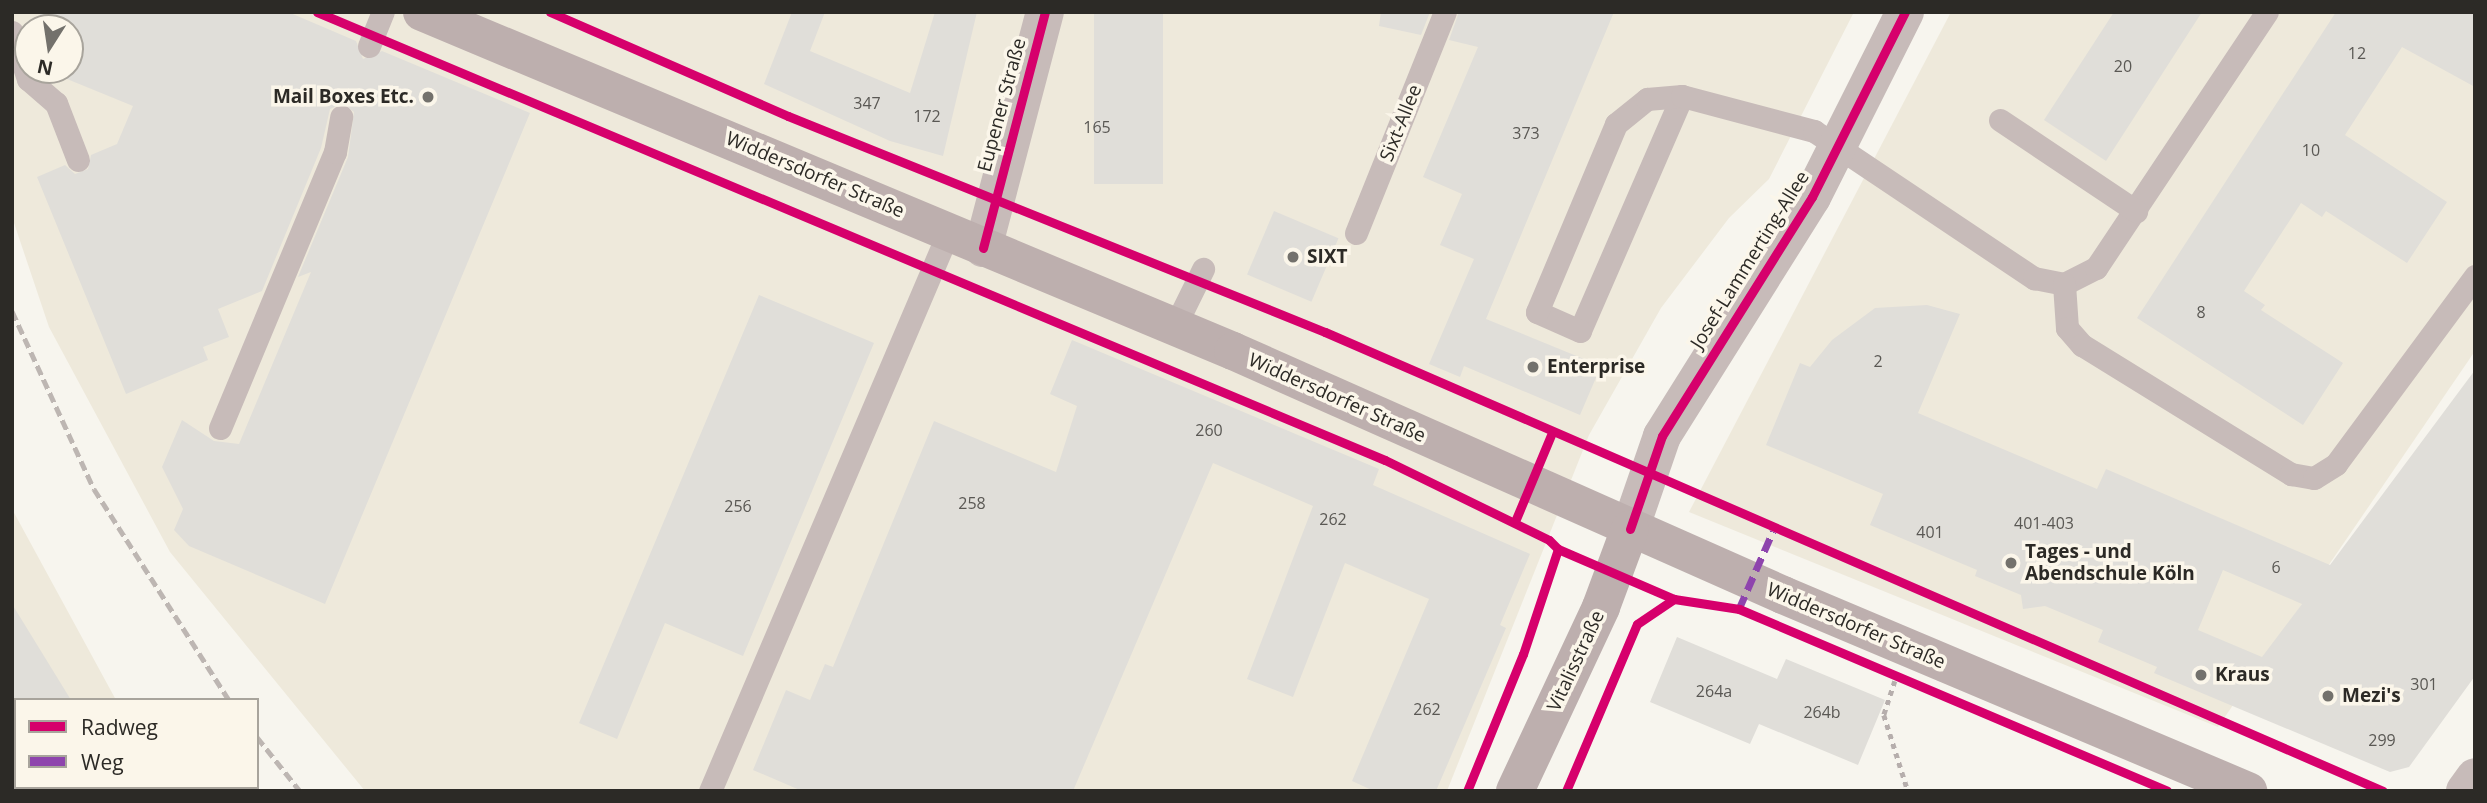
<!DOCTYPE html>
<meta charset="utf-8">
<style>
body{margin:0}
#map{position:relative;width:2487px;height:803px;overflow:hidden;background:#f7f5ee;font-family:"Open Sans",sans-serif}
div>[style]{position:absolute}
.built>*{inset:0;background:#eee9db}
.building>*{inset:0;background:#e0ded9;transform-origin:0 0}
.path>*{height:4.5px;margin-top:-2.25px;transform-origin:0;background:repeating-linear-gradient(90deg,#b6aeac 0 5px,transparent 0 10px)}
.lane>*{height:23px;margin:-11.5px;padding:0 11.5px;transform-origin:11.5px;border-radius:11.5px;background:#c7bbb9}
.street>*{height:38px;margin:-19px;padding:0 19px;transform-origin:19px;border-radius:19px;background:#c7bbb9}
.secondary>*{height:38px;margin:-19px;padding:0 19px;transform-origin:19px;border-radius:19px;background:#bdafae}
.rail>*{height:5px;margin-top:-2.5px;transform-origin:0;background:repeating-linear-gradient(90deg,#bdb6b2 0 10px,transparent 0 15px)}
.quiet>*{height:7px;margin-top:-3.5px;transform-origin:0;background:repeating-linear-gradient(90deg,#8e44ad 0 14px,transparent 0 21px)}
.cycleway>*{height:9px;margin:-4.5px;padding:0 4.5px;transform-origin:4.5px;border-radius:4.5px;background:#d6006c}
.dots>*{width:19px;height:19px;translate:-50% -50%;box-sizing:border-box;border:4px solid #fbf6ea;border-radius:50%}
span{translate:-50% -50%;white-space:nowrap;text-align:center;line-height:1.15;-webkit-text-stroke:7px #fbf6ea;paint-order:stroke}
.number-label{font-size:16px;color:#5a5854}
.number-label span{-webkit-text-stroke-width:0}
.poi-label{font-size:19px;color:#2c2a26;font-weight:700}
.right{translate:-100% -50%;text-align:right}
.left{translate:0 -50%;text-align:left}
.street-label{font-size:19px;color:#2c2a26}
.frame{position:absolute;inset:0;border:14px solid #2c2a26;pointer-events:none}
.legend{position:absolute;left:14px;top:698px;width:245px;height:91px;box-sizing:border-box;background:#fbf6ea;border:2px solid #a8a49c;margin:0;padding:9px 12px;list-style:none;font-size:21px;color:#2c2a26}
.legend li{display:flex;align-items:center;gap:14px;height:35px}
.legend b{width:35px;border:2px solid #a8a49c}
.north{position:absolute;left:14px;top:14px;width:70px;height:70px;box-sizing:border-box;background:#fbf6ea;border:2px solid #a8a49c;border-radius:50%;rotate:192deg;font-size:19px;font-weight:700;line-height:28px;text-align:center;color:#2c2a26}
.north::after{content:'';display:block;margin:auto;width:24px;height:32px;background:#73716c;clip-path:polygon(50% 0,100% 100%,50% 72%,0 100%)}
</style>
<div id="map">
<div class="built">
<i style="clip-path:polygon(evenodd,12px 12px,1854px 12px,1769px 179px,1729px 218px,1661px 308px,1589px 435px,1447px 791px,365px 791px,170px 552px,49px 327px,12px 217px,12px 12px,28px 28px,70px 28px,70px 70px,28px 70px,28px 28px)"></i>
<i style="clip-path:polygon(1951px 12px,2475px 12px,2475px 351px,2218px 727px,1689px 512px)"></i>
<i style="clip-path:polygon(12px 509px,116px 700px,16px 700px,16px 787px,175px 791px,12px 791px)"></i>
</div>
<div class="building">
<i style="clip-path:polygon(41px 12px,288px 12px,356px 41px,363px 59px,382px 51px,530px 113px,325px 604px,189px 546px,174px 530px,183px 509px,162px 467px,182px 420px,214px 441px,239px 444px,311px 272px,298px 277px,348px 157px,354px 112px,343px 103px,330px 109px,321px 148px,262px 291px,218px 309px,229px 337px,203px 347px,208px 360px,126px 394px,37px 177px,65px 165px,75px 174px,88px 169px,91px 155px,117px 144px,133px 106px,45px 70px,70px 70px,70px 28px,35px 28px)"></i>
<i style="clip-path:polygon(792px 12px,825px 12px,810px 51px,910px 93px,935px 12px,977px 12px,943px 156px,890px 141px,764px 84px)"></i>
<i style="left:1094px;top:12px;width:69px;height:172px"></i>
<i style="clip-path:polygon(1381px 12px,1430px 12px,1421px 35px,1379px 26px)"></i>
<i style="clip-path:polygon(1459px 12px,1614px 12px,1486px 319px,1601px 366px,1580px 415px,1464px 366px,1460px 377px,1429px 364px,1474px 259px,1440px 245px,1462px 194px,1423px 177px,1478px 47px,1449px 40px)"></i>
<i style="clip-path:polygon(2114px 12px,2202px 12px,2106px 161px,2044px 120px)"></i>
<i style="clip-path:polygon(2336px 12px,2475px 12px,2475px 87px,2402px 47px,2345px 135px,2447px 202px,2407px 263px,2326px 211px,2322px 217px,2301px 203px,2244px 291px,2265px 305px,2261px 310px,2343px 363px,2303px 425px,2137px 318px)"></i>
<i style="left:1274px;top:211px;width:70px;height:69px;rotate:23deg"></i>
<i style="clip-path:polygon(759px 295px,874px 343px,743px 656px,665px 623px,617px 739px,579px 723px)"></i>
<i style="clip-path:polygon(evenodd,1927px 305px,1960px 314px,1918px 413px,2097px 489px,2106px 469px,2330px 565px,2475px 370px,2475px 676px,2409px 767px,2390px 772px,2154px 673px,2157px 667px,2098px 642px,2103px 630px,2045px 606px,2023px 609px,2021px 595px,1975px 576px,1977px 570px,1870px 525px,1883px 494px,1766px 445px,1800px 363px,1810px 367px,1832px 340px,1875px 308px,1927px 305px,2223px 570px,2302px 604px,2262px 657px,2198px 630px,2223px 570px)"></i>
<i style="clip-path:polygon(1072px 340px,1379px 469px,1373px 485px,1530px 554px,1500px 625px,1506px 628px,1436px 791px,1374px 791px,1352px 781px,1429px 599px,1345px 563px,1293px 697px,1247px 679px,1313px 506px,1213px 463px,1073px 791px,802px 791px,753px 770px,786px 690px,810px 700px,825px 664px,833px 667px,934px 421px,1056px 472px,1077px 406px,1050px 394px)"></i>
<i style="clip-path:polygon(12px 604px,71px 700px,12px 700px)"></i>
<i style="clip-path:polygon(1677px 637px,1777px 679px,1786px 659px,1885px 700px,1858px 765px,1759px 724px,1750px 744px,1650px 702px)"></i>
</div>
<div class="path">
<i style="left:1895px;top:681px;width:36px;rotate:108deg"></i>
<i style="left:1884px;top:715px;width:80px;rotate:72.5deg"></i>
</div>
<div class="lane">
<i style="left:12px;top:32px;width:50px;rotate:71.2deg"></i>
<i style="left:28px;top:79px;width:37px;rotate:41deg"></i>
<i style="left:56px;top:103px;width:61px;rotate:68.9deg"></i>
<i style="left:369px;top:46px;width:37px;rotate:-68deg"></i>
<i style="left:1682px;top:96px;width:256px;rotate:113.5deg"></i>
<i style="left:1580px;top:331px;width:47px;rotate:-156.2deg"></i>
<i style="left:1537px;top:312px;width:204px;rotate:-67.2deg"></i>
<i style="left:1616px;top:124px;width:40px;rotate:-39deg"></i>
<i style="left:1647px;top:99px;width:35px;rotate:-5deg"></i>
<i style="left:1682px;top:96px;width:137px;rotate:14.9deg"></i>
<i style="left:1814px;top:131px;width:265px;rotate:33.8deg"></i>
<i style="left:2034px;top:278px;width:31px;rotate:11deg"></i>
<i style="left:2064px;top:284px;width:36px;rotate:-27deg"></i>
<i style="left:2096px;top:268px;width:308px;rotate:-56.3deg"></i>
<i style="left:2000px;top:120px;width:164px;rotate:33.8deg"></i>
<i style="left:1356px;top:233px;width:238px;rotate:-68.1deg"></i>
<i style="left:2064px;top:284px;width:44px;rotate:86.1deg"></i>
<i style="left:2067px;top:328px;width:23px;rotate:49deg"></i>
<i style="left:2082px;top:345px;width:246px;rotate:31.7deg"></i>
<i style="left:2291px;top:474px;width:23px;rotate:10deg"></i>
<i style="left:2314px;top:478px;width:26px;rotate:-32deg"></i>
<i style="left:2336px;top:464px;width:234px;rotate:-53.5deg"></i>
<i style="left:1174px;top:328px;width:66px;rotate:-63.8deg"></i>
<i style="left:220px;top:428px;width:299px;rotate:-67.4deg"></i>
<i style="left:335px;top:152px;width:36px;rotate:-80deg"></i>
<i style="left:710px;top:791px;width:607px;rotate:-66.9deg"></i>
</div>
<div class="street">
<i style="left:983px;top:248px;width:244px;rotate:-75.3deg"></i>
<i style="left:1630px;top:529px;width:98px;rotate:-71deg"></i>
<i style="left:1662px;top:436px;width:282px;rotate:-57.9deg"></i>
<i style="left:1812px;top:197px;width:207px;rotate:-63.3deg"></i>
<i style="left:2465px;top:791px;width:17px;rotate:-54deg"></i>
</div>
<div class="secondary">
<i style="left:422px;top:12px;width:879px;rotate:22.69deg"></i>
<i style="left:1233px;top:351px;width:602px;rotate:23.92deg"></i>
<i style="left:1783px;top:595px;width:505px;rotate:22.86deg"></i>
<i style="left:1515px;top:791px;width:203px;rotate:-64.9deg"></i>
<i style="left:1601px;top:607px;width:83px;rotate:-69.6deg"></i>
</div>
<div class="rail">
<i style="left:12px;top:311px;width:196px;rotate:65.3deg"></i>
<i style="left:94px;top:489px;width:250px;rotate:57.4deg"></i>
<i style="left:257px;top:737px;width:69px;rotate:51.5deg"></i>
</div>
<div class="quiet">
<i style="left:1739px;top:609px;width:85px;rotate:-66.4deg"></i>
</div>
<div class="cycleway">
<i style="left:317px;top:12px;width:1158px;rotate:22.76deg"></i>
<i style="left:1385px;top:460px;width:182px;rotate:26deg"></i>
<i style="left:1549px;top:540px;width:13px;rotate:45deg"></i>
<i style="left:1558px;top:549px;width:111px;rotate:108.4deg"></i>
<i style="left:1523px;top:654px;width:148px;rotate:112.2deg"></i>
<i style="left:550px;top:12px;width:260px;rotate:23.6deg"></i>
<i style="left:788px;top:116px;width:579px;rotate:21.91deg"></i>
<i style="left:1325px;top:332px;width:1153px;rotate:23.45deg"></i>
<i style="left:983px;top:248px;width:244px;rotate:-75.3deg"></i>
<i style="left:1516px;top:519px;width:91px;rotate:-67.4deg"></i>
<i style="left:1630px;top:529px;width:98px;rotate:-71deg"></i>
<i style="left:1662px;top:436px;width:282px;rotate:-57.9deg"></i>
<i style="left:1812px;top:197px;width:207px;rotate:-63.3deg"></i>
<i style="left:1558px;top:549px;width:126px;rotate:23.3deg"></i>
<i style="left:1566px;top:791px;width:181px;rotate:-67deg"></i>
<i style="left:1637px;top:624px;width:45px;rotate:-34deg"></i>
<i style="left:1674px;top:599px;width:66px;rotate:8.7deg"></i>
<i style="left:1739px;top:609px;width:465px;rotate:23deg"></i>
</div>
<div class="dots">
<i style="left:428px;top:97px;background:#73716c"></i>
<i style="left:1293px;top:257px;background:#73716c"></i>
<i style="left:1533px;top:367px;background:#73716c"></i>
<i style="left:2011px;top:563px;background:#73716c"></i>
<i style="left:2201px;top:675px;background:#73716c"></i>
<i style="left:2328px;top:696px;background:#73716c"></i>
</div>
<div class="number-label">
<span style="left:2357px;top:53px">12</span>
<span style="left:2123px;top:66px">20</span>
<span style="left:867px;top:103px">347</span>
<span style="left:927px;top:116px">172</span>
<span style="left:1097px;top:127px">165</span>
<span style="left:1526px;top:133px">373</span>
<span style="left:2311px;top:150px">10</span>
<span style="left:2201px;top:312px">8</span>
<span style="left:1878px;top:361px">2</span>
<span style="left:1209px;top:430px">260</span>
<span style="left:972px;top:503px">258</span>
<span style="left:738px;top:506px">256</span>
<span style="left:1333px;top:519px">262</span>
<span style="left:2044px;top:523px">401-403</span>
<span style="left:1930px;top:532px">401</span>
<span style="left:2276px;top:567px">6</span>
<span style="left:2424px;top:684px">301</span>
<span style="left:1714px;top:691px">264a</span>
<span style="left:1427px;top:709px">262</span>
<span style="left:1822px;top:712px">264b</span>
<span style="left:2382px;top:740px">299</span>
</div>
<div class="poi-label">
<span class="right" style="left:414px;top:97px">Mail Boxes Etc.</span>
<span class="left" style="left:1307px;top:257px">SIXT</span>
<span class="left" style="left:1547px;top:367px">Enterprise</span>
<span class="left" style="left:2025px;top:563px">Tages - und<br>Abendschule Köln</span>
<span class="left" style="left:2215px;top:675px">Kraus</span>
<span class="left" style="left:2342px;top:696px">Mezi's</span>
</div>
<div class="street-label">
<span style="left:1002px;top:105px;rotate:-75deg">Eupener Straße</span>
<span style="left:1401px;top:123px;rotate:-68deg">Sixt-Allee</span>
<span style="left:815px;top:175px;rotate:23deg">Widdersdorfer Straße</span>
<span style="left:1750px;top:260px;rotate:-58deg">Josef-Lammerting-Allee</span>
<span style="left:1337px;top:398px;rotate:24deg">Widdersdorfer Straße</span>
<span style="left:1856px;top:626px;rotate:23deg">Widdersdorfer Straße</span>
<span style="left:1576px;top:661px;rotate:-65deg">Vitalisstraße</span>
</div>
<div class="frame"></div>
<ul class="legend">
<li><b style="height:9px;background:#d6006c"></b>Radweg</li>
<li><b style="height:9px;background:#8e44ad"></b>Weg</li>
</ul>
<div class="north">N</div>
</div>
